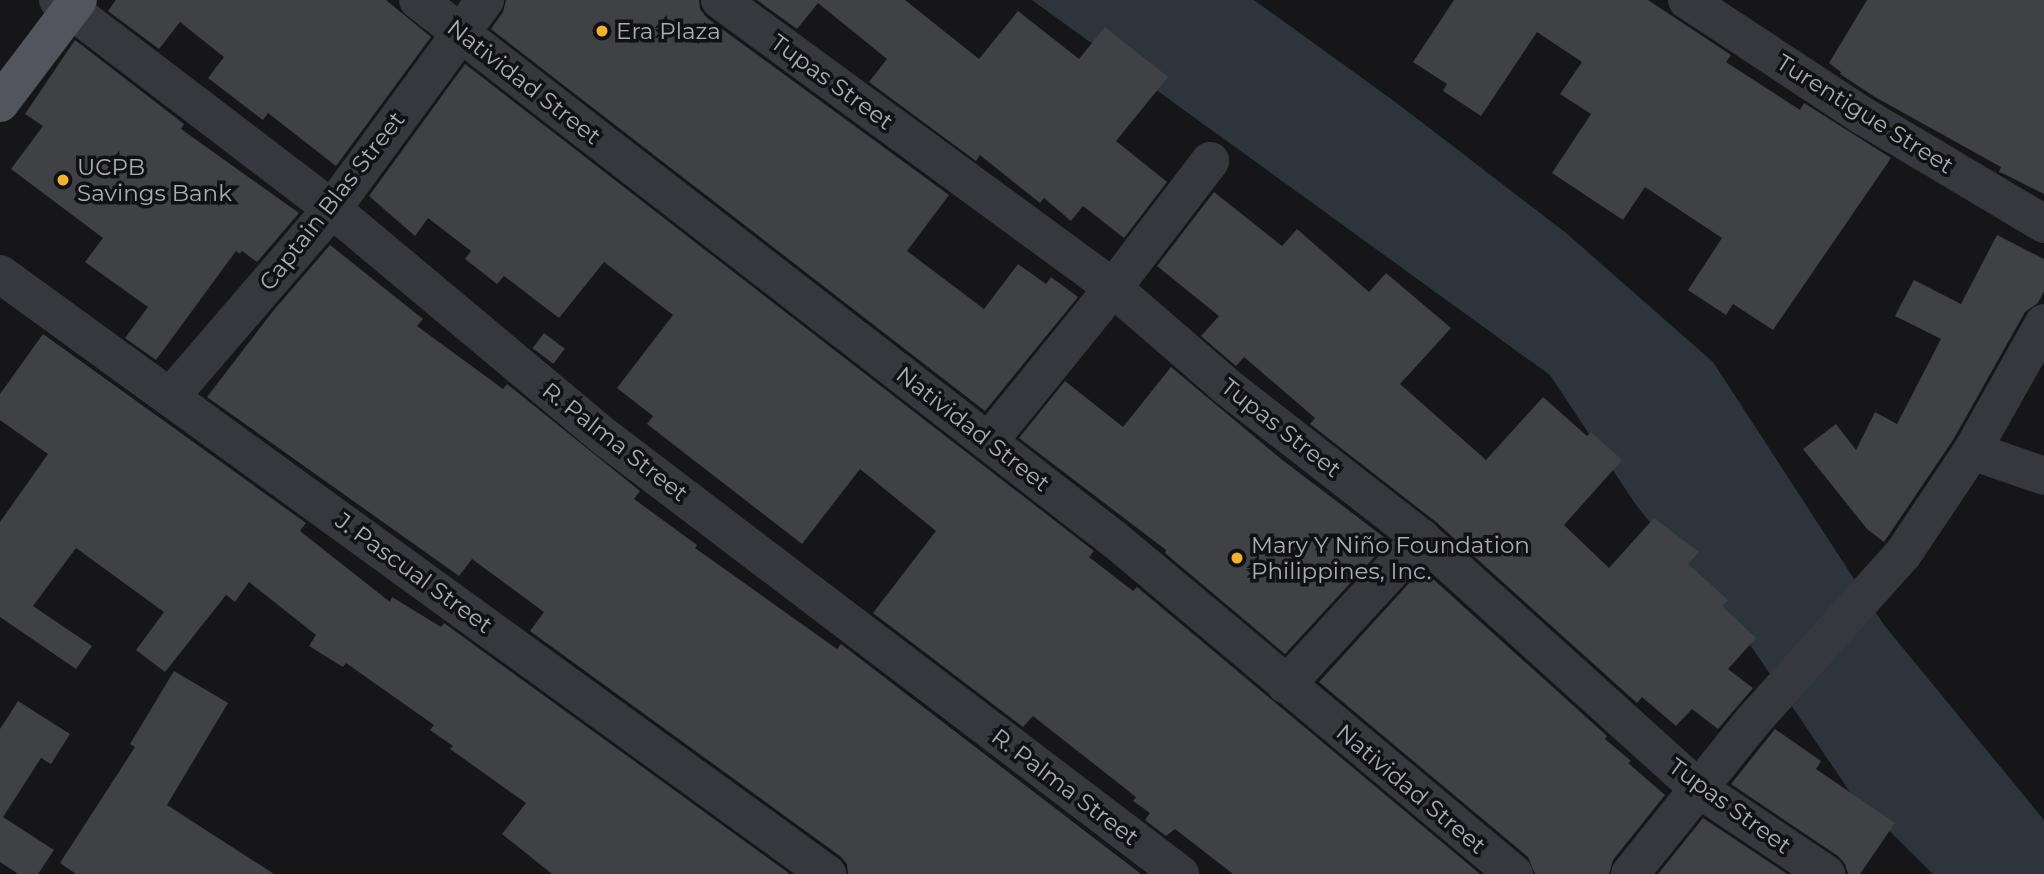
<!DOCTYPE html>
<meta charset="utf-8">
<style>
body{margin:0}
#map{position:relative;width:2044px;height:874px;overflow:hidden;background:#161618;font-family:Montserrat,sans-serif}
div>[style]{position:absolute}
.water>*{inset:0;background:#2c353c}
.building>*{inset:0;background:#404145;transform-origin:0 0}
.minor>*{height:38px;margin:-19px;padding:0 19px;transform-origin:19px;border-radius:19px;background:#37383d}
.major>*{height:38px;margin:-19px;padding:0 19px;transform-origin:19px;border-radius:19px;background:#53555c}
.dots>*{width:19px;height:19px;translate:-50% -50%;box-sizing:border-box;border:4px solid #111113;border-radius:50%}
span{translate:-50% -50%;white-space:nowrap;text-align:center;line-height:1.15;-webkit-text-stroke:7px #111113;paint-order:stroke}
.poi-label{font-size:23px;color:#a8adb8}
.left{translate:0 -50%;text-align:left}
.street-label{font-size:23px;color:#a8adb8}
</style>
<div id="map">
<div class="water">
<i style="clip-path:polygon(1032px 0,1254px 0,1394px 101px,1566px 233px,1713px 362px,1884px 625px,2044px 820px,2044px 874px,1933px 874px,1850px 792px,1753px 649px,1636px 505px,1550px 375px)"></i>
</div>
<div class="building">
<i style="clip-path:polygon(116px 0,386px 0,431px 37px,336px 166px,268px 113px,263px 120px,208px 78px,224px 57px,180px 22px,159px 49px,108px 11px)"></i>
<i style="clip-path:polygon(506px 0,699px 0,700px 9px,707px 18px,949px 195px,907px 251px,984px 309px,1018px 264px,1046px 284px,1051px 277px,1078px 297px,985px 411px,491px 29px,503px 12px)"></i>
<i style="clip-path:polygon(757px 0,905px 0,979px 59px,1018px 11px,1079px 59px,1105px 27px,1168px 77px,1116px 141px,1167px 182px,1124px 238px,1083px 206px,1071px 221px,1044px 198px,1040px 203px,980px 155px,976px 161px,869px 82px,887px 59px,818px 3px,797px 29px)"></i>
<i style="clip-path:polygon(1454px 0,1648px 0,1731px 55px,1726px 62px,1800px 110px,1804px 103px,1891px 158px,1773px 330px,1733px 304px,1726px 315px,1688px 290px,1722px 238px,1645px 187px,1623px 220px,1552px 173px,1591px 114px,1560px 94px,1582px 62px,1537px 32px,1481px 116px,1443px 91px,1447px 84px,1413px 62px)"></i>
<i style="clip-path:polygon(1867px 0,2044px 0,2044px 194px,2002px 173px,1999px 172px,2001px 167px,1875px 97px,1840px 74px,1841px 72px,1829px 63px)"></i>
<i style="clip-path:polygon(75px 40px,184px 124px,181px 129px,299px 213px,257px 262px,242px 251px,240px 254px,236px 251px,156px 360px,125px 338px,148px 307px,85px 262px,103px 238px,11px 169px,43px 126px,25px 114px)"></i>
<i style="clip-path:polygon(465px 64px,1094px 551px,1089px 557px,1133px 591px,1137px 587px,1480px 874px,1233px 874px,1175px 829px,1166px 836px,1145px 820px,1150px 813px,1133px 801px,1136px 797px,1033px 716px,1023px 727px,873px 613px,936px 531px,860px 469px,802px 544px,647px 424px,653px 416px,617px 388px,673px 315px,604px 262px,559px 318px,504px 276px,497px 284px,465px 259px,471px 251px,428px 218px,415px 236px,369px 196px)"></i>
<i style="clip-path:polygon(1214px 192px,1282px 246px,1297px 229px,1369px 292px,1386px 273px,1451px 328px,1400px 384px,1486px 460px,1543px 397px,1587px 436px,1591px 432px,1622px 460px,1564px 525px,1609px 568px,1654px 518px,1699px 552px,1688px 564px,1728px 600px,1722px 606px,1756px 638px,1728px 669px,1753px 688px,1718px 729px,1692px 709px,1676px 726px,1642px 697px,1637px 703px,1436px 522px,1310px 424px,1315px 418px,1244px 357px,1236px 366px,1201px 336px,1219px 316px,1157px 266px)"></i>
<i style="clip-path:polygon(1997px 235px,2044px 259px,2044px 291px,2038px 303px,2025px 312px,1953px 440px,1884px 542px,1867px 529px,1803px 449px,1836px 424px,1856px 450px,1875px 412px,1897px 424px,1941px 339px,1895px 316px,1914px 280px,1961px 304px)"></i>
<i style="clip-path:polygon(330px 245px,423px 319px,417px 326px,503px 389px,507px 384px,640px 491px,634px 499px,697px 545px,695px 548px,837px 649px,841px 644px,1141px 874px,848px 874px,847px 864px,840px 856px,530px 631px,544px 612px,472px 559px,459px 576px,207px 397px,273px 311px)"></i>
<i style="left:544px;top:333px;width:26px;height:19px;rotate:37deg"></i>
<i style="clip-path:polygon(43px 334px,306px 523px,300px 531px,390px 602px,392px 597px,441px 627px,444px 623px,790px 874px,552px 874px,502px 834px,526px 803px,450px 749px,453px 746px,430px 730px,434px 725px,346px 663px,343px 667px,309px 646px,316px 635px,249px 582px,235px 602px,226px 595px,165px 672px,136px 650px,164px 612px,76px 548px,33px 606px,92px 646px,76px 669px,0 617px,0 522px,48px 454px,0 420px,0 394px)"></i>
<i style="clip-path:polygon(1171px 367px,1281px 459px,1389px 541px,1285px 654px,1165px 553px,1166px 550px,1019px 438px,1065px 381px,1123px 427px)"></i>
<i style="clip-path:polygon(1422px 569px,1607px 736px,1605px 739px,1631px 761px,1628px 763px,1665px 795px,1613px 860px,1609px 874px,1535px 874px,1528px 857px,1319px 682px)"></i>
<i style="clip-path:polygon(174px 671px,228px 703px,167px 805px,274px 874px,76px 874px,60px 863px,135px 747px,130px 744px)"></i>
<i style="clip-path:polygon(18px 701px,70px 734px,51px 764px,41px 758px,3px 817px,54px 850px,38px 874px,18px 874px,0 862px,0 729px)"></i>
<i style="clip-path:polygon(1775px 729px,1821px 761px,1816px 769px,1895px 823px,1860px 874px,1848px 874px,1845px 864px,1838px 856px,1731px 784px)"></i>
<i style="clip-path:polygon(1703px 818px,1787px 874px,1658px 874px)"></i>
</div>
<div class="minor">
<i style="left:58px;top:0;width:345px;rotate:37.3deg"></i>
<i style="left:332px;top:209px;width:357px;rotate:39.9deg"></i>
<i style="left:606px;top:438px;width:721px;rotate:37.22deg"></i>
<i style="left:418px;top:0;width:880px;rotate:37.76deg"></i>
<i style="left:1114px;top:539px;width:522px;rotate:39.95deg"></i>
<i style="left:720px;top:0;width:487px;rotate:36.2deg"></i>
<i style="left:1113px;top:288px;width:150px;rotate:40.9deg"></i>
<i style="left:1226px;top:386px;width:247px;rotate:37.9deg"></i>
<i style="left:1421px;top:538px;width:375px;rotate:42.1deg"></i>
<i style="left:1699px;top:789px;width:153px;rotate:33.8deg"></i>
<i style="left:1687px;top:0;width:211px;rotate:33.4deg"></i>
<i style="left:1863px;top:116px;width:211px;rotate:30.8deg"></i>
<i style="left:0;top:274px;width:1022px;rotate:35.96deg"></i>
<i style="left:171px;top:396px;width:247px;rotate:-49.3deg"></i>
<i style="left:332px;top:209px;width:259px;rotate:-53.8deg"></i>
<i style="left:989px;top:441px;width:197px;rotate:-51deg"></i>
<i style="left:1113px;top:288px;width:160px;rotate:-52.6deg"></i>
<i style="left:1972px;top:451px;width:76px;rotate:19.1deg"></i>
<i style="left:1286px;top:685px;width:200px;rotate:-47.4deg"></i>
<i style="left:1630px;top:874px;width:196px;rotate:-51.2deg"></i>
<i style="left:1753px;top:721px;width:224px;rotate:-48.1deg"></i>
<i style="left:1903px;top:554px;width:124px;rotate:-56.2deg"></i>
<i style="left:1972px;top:451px;width:147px;rotate:-60.6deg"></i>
</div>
<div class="major">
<i style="left:0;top:103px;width:129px;rotate:-52.9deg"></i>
</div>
<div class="dots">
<i style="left:602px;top:31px;background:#f2b134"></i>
<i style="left:63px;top:180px;background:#f2b134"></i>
<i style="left:1237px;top:558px;background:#f2b134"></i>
</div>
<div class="poi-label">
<span class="left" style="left:616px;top:31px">Era Plaza</span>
<span class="left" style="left:77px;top:180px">UCPB<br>Savings Bank</span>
<span class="left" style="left:1251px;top:558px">Mary Y Niño Foundation<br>Philippines, Inc.</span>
</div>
<div class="street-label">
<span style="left:524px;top:82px;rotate:38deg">Natividad Street</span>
<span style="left:832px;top:82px;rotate:36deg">Tupas Street</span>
<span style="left:1865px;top:114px;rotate:32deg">Turentigue Street</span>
<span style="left:332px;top:201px;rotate:-52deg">Captain Blas Street</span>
<span style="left:1281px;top:428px;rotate:38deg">Tupas Street</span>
<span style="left:973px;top:429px;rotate:38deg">Natividad Street</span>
<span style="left:615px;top:442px;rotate:38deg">R. Palma Street</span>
<span style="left:414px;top:573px;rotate:36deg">J. Pascual Street</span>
<span style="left:1065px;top:787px;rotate:37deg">R. Palma Street</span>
<span style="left:1411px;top:789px;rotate:40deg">Natividad Street</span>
<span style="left:1730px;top:806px;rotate:36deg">Tupas Street</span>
</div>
</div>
